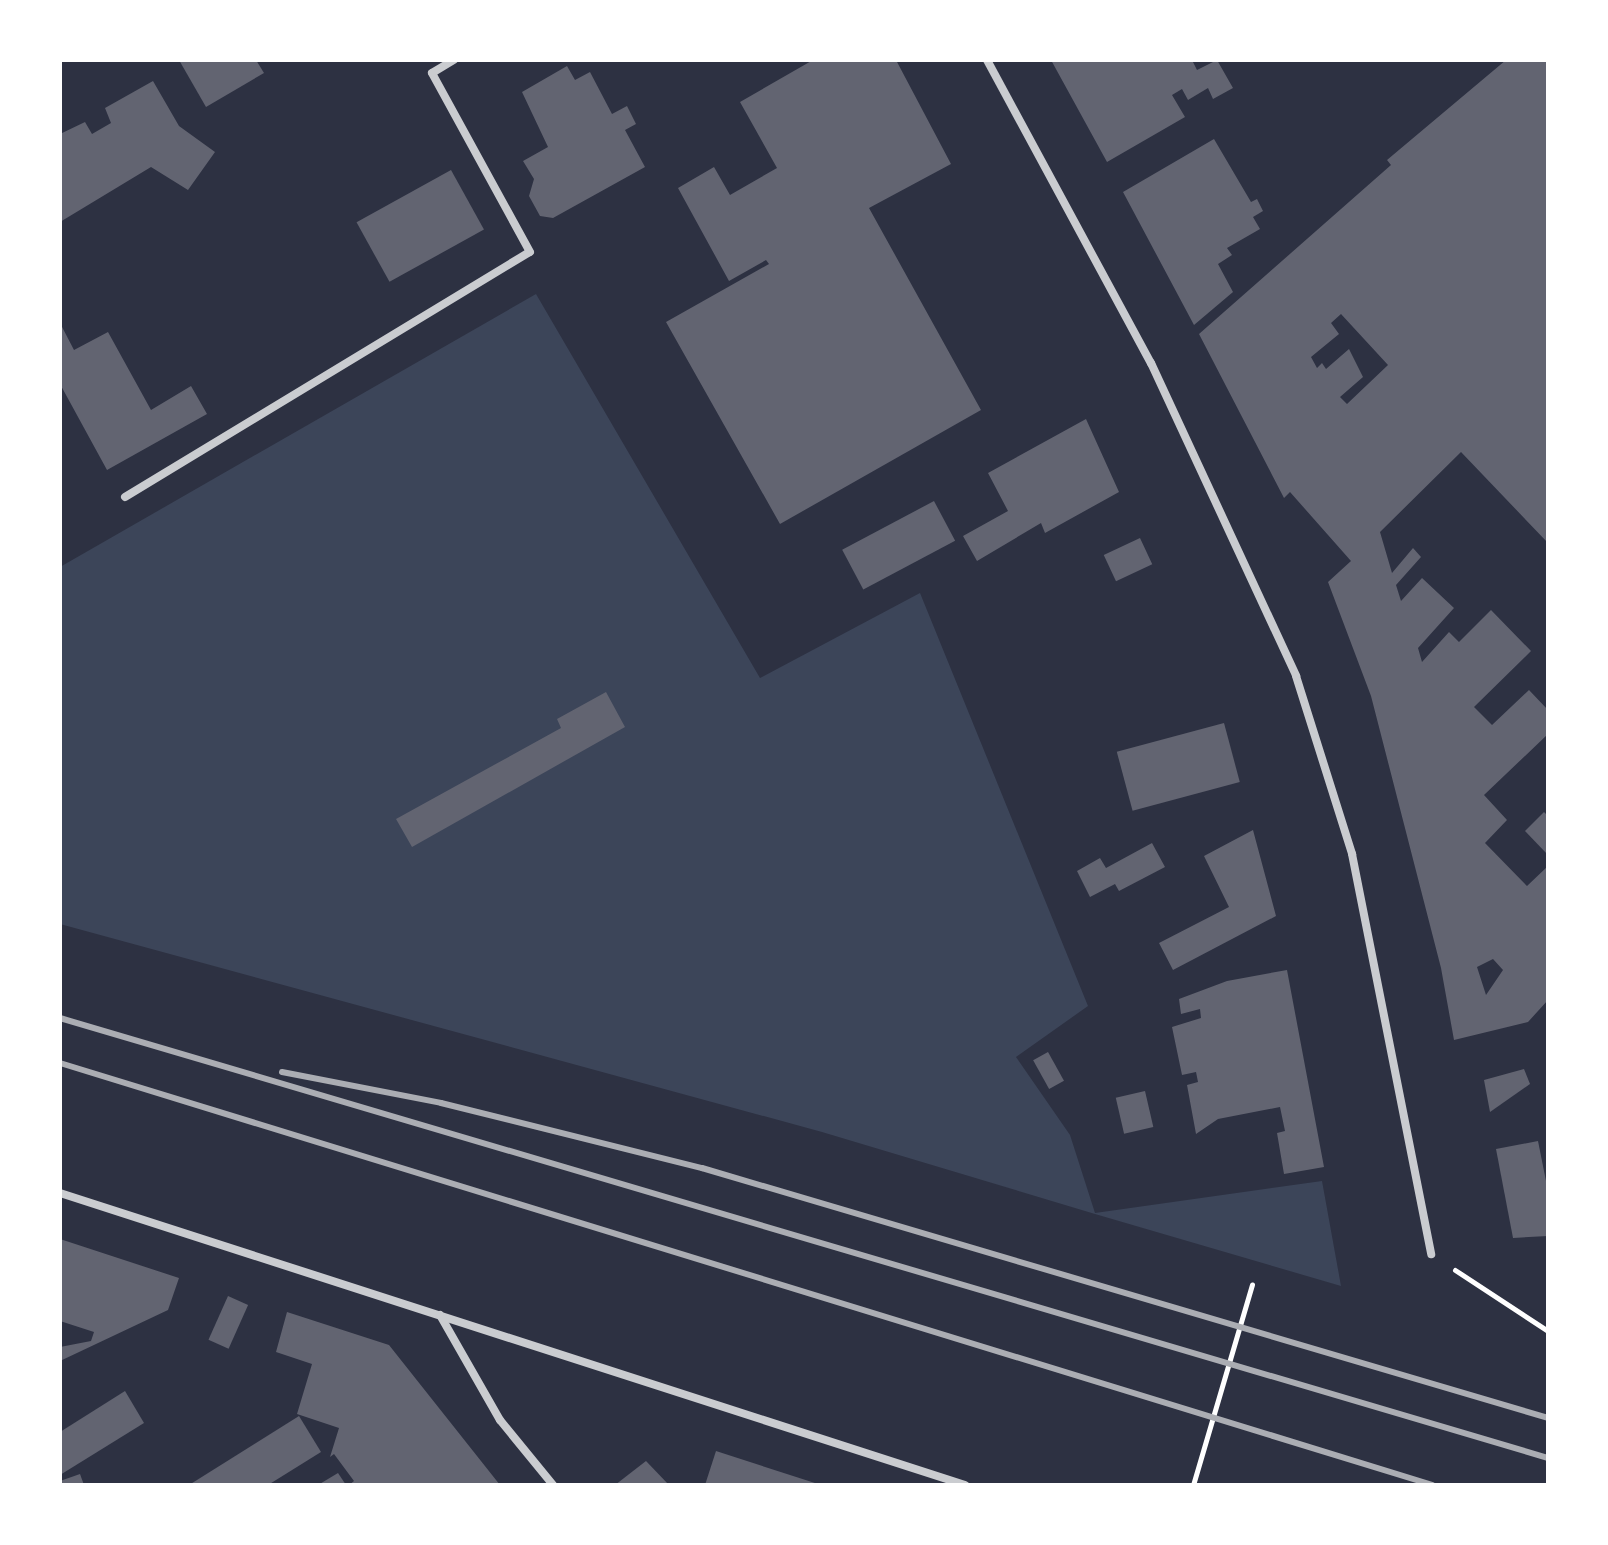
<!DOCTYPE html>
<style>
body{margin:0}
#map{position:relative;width:1608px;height:1545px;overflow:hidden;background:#2d3142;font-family:Mulish,sans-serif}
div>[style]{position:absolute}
.green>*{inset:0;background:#3c4559}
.building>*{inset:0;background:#626471;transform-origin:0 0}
.path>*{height:5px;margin:-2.5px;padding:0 2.5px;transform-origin:2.5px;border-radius:2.5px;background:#fff}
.minor>*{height:8px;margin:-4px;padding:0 4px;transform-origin:4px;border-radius:4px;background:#caccd0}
.rail>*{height:6px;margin:-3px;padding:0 3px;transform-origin:3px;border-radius:3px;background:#abadb3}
span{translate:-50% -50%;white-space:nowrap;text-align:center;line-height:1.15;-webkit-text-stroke:6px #fff;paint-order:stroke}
.frame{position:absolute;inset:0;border:62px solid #fff;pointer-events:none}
</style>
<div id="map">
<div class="green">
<i style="clip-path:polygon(536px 294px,760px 678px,920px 593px,1088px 1006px,1016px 1057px,1070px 1135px,1095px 1213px,1322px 1181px,1341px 1286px,1095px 1214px,822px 1132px,60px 924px,60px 567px)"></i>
</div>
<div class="building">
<i style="clip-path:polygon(179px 60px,256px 60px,264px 73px,206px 107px)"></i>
<i style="clip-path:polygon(813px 60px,896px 60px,951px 164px,869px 208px,981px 410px,780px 524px,666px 322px,769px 264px,766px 260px,729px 281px,678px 188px,714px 167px,730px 195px,777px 168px,740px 102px)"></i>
<i style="clip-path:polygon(1051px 60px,1192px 60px,1197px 70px,1217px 60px,1233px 88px,1213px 99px,1208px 88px,1188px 100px,1182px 89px,1172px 95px,1185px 117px,1107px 162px)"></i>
<i style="clip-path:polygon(evenodd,1506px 60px,1548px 60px,1548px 543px,1461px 452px,1380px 532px,1392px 573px,1413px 548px,1421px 557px,1396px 585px,1401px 601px,1422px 578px,1454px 608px,1418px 648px,1422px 662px,1449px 632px,1459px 642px,1491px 610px,1531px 651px,1474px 707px,1492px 725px,1529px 690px,1548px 710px,1548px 734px,1484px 795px,1507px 820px,1485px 843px,1527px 886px,1548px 866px,1548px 1000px,1528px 1022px,1454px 1040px,1441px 968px,1371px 696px,1328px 582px,1351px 561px,1290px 492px,1284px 498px,1199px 334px,1391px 165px,1387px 160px,1506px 60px,1341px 314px,1388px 365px,1347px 404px,1340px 397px,1363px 377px,1349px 349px,1326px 369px,1322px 363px,1317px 368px,1311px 357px,1339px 334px,1331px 323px,1341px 314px,1506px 60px,1493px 959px,1503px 970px,1486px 995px,1477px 967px,1493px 959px)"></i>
<i style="clip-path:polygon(567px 66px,575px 80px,590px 72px,612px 114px,627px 106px,636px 124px,625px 130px,645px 167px,553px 218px,540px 216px,529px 196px,534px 179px,523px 161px,548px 147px,522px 92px)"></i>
<i style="clip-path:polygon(153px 81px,179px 126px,215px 152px,188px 190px,151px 167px,60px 222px,60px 134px,85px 122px,92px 134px,111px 123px,105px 108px)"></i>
<i style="clip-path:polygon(1214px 139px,1251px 202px,1257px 199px,1263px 211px,1253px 217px,1260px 229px,1227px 248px,1232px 255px,1218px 264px,1233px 292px,1194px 325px,1123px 192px)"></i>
<i style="left:451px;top:170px;width:68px;height:108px;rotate:61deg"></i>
<i style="clip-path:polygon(60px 323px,74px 350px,108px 332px,151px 410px,191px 386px,207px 414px,107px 470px,60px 384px)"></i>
<i style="clip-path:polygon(1086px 419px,1119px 492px,1045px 533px,1041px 523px,977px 561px,963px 536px,1008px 511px,988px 473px)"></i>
<i style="left:934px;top:501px;width:45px;height:104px;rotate:62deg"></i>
<i style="left:1140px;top:538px;width:29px;height:40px;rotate:65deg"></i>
<i style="clip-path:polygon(606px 692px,625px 727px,412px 847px,396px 819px,561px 728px,557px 719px)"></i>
<i style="left:1224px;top:723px;width:61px;height:111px;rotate:75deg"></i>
<i style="clip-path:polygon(1544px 812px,1548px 816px,1548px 855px,1525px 831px)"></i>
<i style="clip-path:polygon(1253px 830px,1276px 916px,1173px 970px,1159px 943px,1229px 907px,1204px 856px)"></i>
<i style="clip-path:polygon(1152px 843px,1165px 867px,1119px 891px,1115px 884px,1090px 897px,1077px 871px,1100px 858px,1106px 868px)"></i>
<i style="clip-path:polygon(1287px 970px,1324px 1167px,1284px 1174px,1277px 1133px,1285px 1131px,1280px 1107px,1218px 1119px,1196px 1134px,1187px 1085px,1198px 1082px,1196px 1072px,1182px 1075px,1172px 1027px,1201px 1018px,1200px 1009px,1181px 1014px,1179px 999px,1227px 981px)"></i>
<i style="left:1048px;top:1052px;width:33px;height:17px;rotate:61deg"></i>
<i style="clip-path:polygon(1524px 1069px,1530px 1084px,1490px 1112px,1484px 1080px)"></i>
<i style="left:1145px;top:1091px;width:37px;height:30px;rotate:77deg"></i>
<i style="clip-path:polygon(1538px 1141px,1548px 1191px,1548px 1236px,1513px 1238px,1496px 1149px)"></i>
<i style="clip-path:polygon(60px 1239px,179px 1278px,168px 1310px,60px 1361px,60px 1347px,91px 1341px,94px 1332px,60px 1321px)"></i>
<i style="left:228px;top:1296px;width:22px;height:48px;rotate:24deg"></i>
<i style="clip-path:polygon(287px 1312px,389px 1345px,500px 1485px,349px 1485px,354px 1481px,334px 1454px,330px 1457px,339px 1428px,297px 1414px,312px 1364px,276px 1352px)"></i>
<i style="clip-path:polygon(125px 1391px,144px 1423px,60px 1475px,60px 1432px)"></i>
<i style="clip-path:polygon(299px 1416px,321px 1452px,268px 1485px,189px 1485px)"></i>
<i style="clip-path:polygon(716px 1451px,818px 1484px,818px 1485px,705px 1485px)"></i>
<i style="clip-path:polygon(646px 1461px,669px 1485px,615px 1485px)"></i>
<i style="clip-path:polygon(338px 1473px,346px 1485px,318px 1485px)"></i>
<i style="clip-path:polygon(80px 1474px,84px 1485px,60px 1485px,60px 1481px)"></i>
</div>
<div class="path">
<i style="left:1455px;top:1270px;width:111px;rotate:33.3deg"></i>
<i style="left:1193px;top:1485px;width:209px;rotate:-73.6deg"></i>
</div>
<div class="minor">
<i style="left:987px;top:60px;width:345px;rotate:61.6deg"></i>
<i style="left:1151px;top:363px;width:345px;rotate:65.1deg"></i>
<i style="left:1296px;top:676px;width:187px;rotate:72.5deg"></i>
<i style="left:1352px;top:854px;width:408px;rotate:78.8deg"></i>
<i style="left:125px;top:497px;width:473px;rotate:-31.2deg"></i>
<i style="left:530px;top:252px;width:204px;rotate:-118.7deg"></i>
<i style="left:432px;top:73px;width:26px;rotate:-31deg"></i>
<i style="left:60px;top:1193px;width:951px;rotate:17.88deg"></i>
<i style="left:440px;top:1315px;width:121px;rotate:60.3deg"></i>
<i style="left:500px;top:1420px;width:84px;rotate:50.8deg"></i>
</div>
<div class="rail">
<i style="left:60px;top:1018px;width:1552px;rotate:16.47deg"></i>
<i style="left:60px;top:1063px;width:1436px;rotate:17.09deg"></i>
<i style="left:282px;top:1072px;width:162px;rotate:11deg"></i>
<i style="left:441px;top:1103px;width:269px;rotate:14deg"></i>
<i style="left:702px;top:1168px;width:882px;rotate:16.46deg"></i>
</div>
<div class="frame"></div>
</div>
